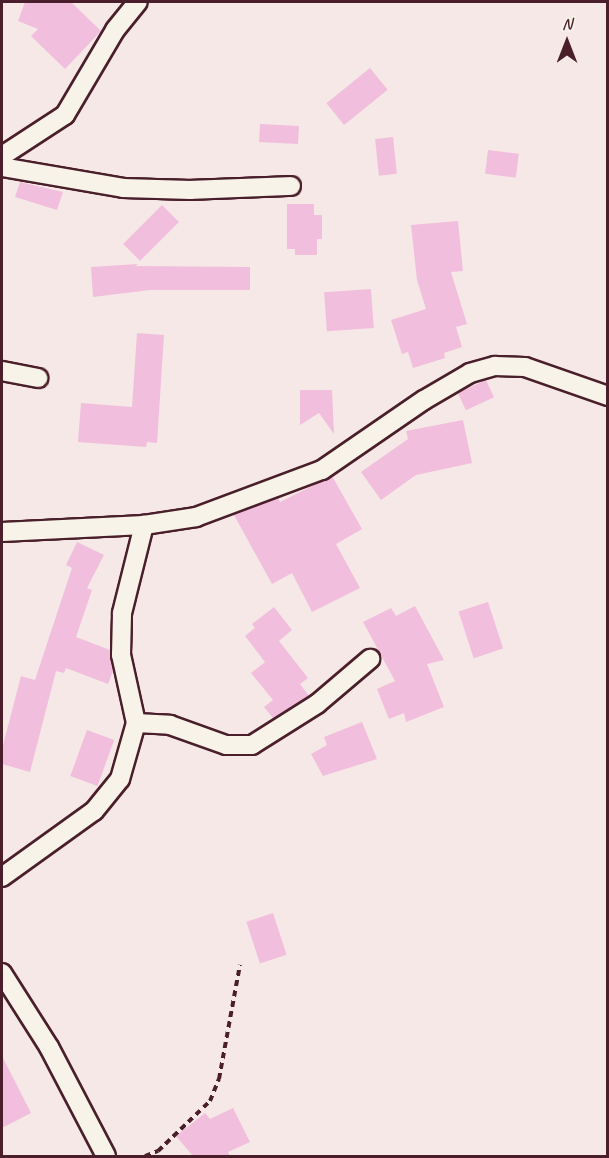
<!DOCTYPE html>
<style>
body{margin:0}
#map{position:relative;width:609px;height:1158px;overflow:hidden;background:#f6e8e6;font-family:Caveat,sans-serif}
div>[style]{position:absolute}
.building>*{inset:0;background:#f1bedd;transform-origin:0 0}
.path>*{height:4px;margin-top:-2px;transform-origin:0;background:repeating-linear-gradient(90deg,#4a1f2b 0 6px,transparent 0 10.5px)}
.roads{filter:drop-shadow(2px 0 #4a1f2b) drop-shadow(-2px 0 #4a1f2b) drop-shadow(0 2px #4a1f2b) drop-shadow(0 -2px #4a1f2b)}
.minor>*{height:18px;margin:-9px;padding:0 9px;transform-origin:9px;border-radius:9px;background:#f7f3e8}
span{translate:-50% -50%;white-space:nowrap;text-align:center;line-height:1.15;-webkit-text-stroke:5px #f7f3e8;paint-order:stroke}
.frame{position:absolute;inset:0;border:3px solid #4a1f2b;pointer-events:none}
.north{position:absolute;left:537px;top:12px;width:60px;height:60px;-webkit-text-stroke:4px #f7f3e8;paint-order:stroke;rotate:0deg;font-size:16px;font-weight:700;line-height:24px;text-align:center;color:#4a1f2b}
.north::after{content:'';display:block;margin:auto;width:21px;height:27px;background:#4a1f2b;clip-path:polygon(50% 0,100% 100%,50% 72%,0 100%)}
</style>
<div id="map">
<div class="building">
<i style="clip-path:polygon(25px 2px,71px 2px,101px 31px,65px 69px,31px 36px,38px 29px,18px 21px)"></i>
<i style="left:370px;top:68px;width:28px;height:56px;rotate:51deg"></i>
<i style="left:260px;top:124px;width:39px;height:18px;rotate:3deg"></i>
<i style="left:393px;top:137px;width:37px;height:18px;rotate:84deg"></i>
<i style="left:488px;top:150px;width:31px;height:24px;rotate:7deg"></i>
<i style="clip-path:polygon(20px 182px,63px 192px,57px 210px,15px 197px)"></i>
<i style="clip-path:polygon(287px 204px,314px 204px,314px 215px,322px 215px,322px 239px,317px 239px,317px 255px,295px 255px,295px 249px,287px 249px)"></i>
<i style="left:162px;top:205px;width:24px;height:55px;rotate:45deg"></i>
<i style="clip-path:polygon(458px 221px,463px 271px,451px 272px,467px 324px,456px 327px,462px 347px,444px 353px,445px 358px,413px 368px,408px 352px,402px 354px,391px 320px,426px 309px,417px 280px,411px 225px)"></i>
<i style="clip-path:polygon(138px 264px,135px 266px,250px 267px,250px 290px,150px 290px,93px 297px,91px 267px)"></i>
<i style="left:371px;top:289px;width:39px;height:47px;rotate:86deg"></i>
<i style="clip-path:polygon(137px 333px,164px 335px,157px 443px,147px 442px,146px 447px,78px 442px,81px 403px,132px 407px)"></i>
<i style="left:486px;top:380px;width:19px;height:31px;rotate:65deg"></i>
<i style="clip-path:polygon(300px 390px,332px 390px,334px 434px,319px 413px,300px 425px)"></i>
<i style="clip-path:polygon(463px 420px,472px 463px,416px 475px,381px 500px,361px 472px,408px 439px,406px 431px)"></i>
<i style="clip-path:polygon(332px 476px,362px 529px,336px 544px,360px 588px,312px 612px,292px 573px,272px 584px,234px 515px,278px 498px,280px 502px)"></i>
<i style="clip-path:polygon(77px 542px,104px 555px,87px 588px,92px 590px,76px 637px,110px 650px,113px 671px,108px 684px,66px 668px,64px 673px,56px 671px,30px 772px,2px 764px,2px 749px,21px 676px,35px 680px,72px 568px,66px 565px)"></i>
<i style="left:488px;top:602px;width:49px;height:31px;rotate:72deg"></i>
<i style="clip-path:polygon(415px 606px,444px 660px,427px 664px,444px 707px,406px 722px,404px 713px,389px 719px,377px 689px,395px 681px,363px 622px,391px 608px,396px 616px)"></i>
<i style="clip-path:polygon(274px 607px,292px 630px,279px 641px,308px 678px,300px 684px,309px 696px,273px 718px,264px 707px,273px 700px,251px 673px,265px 662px,245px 636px,255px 628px,252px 624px)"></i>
<i style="clip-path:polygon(362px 722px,377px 759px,323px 776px,311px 754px,327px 745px,324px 737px)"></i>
<i style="left:87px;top:730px;width:29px;height:49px;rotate:20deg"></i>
<i style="left:273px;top:913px;width:44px;height:28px;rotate:72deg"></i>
<i style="clip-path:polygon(2px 1056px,31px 1113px,2px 1128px)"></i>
<i style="clip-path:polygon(233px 1108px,250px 1142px,228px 1152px,230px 1156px,193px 1156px,176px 1136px,205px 1113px,210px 1119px)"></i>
</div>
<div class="path">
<i style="left:145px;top:1156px;width:14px;rotate:-21deg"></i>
<i style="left:158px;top:1151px;width:72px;rotate:-43.9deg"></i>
<i style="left:210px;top:1101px;width:24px;rotate:-68deg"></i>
<i style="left:219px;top:1079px;width:116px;rotate:-79.6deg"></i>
</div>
<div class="roads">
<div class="minor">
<i style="left:2px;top:156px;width:75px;rotate:-33.1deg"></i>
<i style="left:65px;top:115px;width:99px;rotate:-59.5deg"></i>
<i style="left:115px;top:30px;width:36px;rotate:-51deg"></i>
<i style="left:2px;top:167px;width:123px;rotate:9.8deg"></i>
<i style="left:123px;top:188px;width:68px;rotate:1.7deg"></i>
<i style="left:191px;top:190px;width:100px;rotate:-2.3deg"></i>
<i style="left:2px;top:371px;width:37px;rotate:11deg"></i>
<i style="left:2px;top:532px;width:142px;rotate:-2.8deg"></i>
<i style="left:144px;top:525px;width:53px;rotate:-8.7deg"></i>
<i style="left:196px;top:517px;width:134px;rotate:-20.5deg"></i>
<i style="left:322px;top:470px;width:124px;rotate:-34.5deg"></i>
<i style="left:424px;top:400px;width:53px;rotate:-30.4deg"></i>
<i style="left:470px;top:373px;width:26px;rotate:-16deg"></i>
<i style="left:495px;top:366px;width:30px;rotate:2deg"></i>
<i style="left:525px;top:367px;width:88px;rotate:19.3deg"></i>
<i style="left:136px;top:723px;width:34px;rotate:3deg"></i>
<i style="left:170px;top:725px;width:59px;rotate:19.7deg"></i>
<i style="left:226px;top:745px;width:26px"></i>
<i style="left:252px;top:745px;width:77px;rotate:-32.2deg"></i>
<i style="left:317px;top:704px;width:70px;rotate:-40.3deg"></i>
<i style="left:2px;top:877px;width:113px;rotate:-35.7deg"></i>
<i style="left:94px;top:811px;width:41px;rotate:-50.9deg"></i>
<i style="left:120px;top:779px;width:58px;rotate:-74.1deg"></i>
<i style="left:136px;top:723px;width:70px;rotate:-102.4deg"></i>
<i style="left:121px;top:655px;width:42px;rotate:-88.6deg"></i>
<i style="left:122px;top:613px;width:91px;rotate:-76deg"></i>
<i style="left:2px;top:973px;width:88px;rotate:57.6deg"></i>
<i style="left:49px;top:1047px;width:123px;rotate:62.4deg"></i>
</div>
</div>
<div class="frame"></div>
<div class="north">N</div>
</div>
